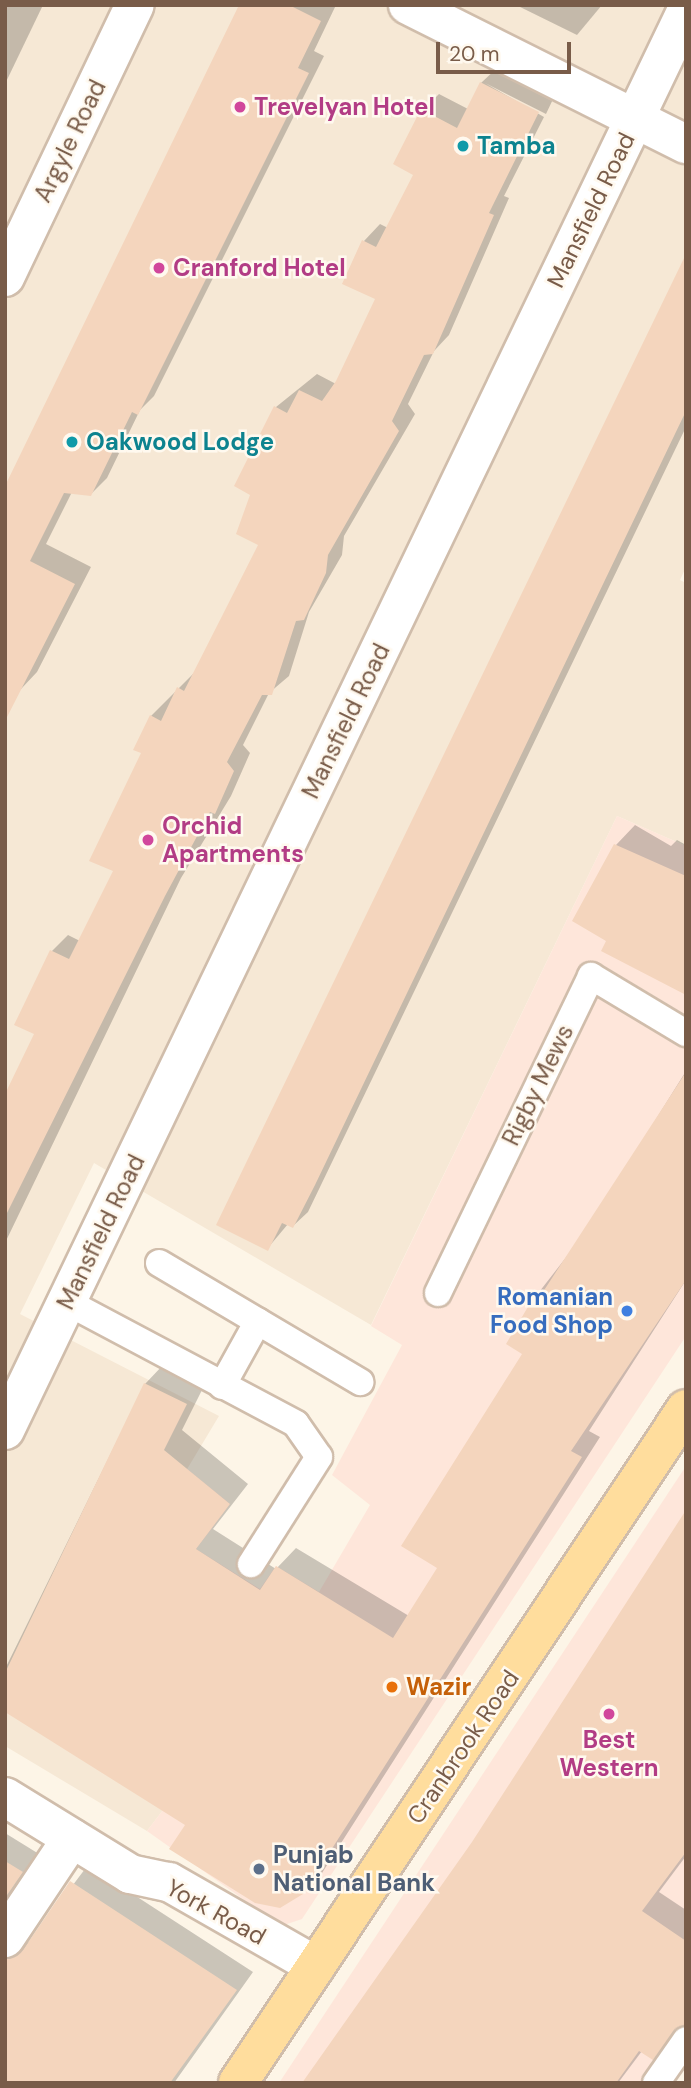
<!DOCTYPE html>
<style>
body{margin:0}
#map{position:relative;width:691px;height:2088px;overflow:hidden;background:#fdf5e7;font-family:"DM Sans",sans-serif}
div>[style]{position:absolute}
.residential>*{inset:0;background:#f6e8d5}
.commercial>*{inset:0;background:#fee6da}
.shadow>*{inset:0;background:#0003}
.building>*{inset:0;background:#f4d5bd}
.roads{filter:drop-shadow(2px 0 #d0bdab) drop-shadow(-2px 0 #d0bdab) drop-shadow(0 2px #d0bdab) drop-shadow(0 -2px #d0bdab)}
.lane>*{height:26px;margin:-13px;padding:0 13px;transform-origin:13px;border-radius:13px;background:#fff}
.street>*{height:38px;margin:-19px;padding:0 19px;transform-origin:19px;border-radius:19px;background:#fff}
.primary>*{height:38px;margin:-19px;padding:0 19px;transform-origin:19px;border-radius:19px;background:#ffdd9d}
.dots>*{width:19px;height:19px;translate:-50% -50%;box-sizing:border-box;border:4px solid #fff9ef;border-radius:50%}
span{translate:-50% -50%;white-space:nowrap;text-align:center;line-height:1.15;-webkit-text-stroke:5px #fff9ef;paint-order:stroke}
.hotel-label{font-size:24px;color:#b23c85;font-weight:700}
.left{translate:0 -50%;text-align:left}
.street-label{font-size:24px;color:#795c49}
.culture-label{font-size:24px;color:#0d838f;font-weight:700}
.shop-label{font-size:24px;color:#366cbe;font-weight:700}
.right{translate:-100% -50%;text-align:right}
.food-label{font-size:24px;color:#c56008;font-weight:700}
.service-label{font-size:24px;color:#4e5e75;font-weight:700}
.frame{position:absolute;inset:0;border:7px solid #795c49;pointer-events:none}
.scale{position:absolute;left:436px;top:42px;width:135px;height:32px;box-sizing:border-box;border:4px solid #795c49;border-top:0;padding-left:9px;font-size:21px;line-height:24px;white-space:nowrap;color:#795c49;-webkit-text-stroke:5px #fff9ef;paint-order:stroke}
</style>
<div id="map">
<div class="residential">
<i style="clip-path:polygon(5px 5px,686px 5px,686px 567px,680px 580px,686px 583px,686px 846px,617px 816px,371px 1325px,94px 1163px,20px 1314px,219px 1416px,112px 1594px,195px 1768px,147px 1831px,5px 1746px)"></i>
</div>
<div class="commercial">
<i style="clip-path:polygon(617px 816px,686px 846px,686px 1336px,302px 1919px,281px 1926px,147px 1831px,195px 1768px,112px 1594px,187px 1469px,230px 1504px,196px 1549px,260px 1589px,276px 1566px,319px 1592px,370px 1505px,332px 1475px,402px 1345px,371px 1326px)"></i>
<i style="clip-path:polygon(686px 1466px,686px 2063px,672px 2083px,279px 2083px)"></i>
</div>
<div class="shadow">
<i style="clip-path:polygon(5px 5px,43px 5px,5px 84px)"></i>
<i style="clip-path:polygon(241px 5px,336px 5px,314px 51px,324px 56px,154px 396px,140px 410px,107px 478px,90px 495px,72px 492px,46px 544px,91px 567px,37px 672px,21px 689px,5px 490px)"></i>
<i style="clip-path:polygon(516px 5px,602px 5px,577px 35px)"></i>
<i style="clip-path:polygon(498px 67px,555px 95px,546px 114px,485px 83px,544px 117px,504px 196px,509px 198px,449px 335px,434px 351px,408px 404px,415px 414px,344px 536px,342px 555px,309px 612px,289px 676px,269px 693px,243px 745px,250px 753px,231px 796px,181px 878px,5px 1243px,5px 1096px,36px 1033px,52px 951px,68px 935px,80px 941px,116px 870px,151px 716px,195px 672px,261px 544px,252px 494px,276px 407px,317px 374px,336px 384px,377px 299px,364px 241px,380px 224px,388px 228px,416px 174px,423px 110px,439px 94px,468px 109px,481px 83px)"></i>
<i style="clip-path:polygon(686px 258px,686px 427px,308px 1212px,293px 1226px,288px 1224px,267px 1249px)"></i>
<i style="clip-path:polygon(635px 825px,671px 846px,677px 840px,686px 845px,686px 993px,575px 920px,616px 845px)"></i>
<i style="clip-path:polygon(686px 1071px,686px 1280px,589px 1431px,600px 1437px,322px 1873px,301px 1893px,5px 1710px,5px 1669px,145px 1384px,164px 1364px,205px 1384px,182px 1430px,248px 1484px,213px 1529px,276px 1569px,296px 1548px,409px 1616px,439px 1568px,524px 1353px,536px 1296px,585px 1233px)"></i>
<i style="clip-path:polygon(686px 1518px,686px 1856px,659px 1892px,686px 1910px,686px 2026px,642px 2051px,618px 2083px,303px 2083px,473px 1843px)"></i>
<i style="clip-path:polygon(5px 1833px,39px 1854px,5px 1904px)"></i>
<i style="clip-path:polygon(88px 1865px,253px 1972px,174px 2083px,5px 2083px,9px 1959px,33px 1938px)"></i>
</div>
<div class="building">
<i style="clip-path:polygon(239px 5px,289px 5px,321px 21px,298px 68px,309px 73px,138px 415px,132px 412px,91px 496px,64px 493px,30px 561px,75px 584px,5px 721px,5px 486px)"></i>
<i style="clip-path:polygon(480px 82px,539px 112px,489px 213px,494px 215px,433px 354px,424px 355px,392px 421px,399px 431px,328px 555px,326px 573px,304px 620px,296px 621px,272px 695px,262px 695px,227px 762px,234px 771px,215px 814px,210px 812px,165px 896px,5px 1217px,5px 1094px,34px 1034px,14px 1025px,50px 950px,69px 959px,113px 871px,89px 861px,141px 753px,133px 750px,150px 715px,161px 721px,177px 687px,184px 691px,258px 545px,236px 534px,250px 495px,234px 486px,274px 406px,287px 413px,299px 390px,322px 401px,336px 381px,375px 299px,342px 284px,362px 240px,376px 247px,413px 175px,393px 164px,421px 109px,457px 128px)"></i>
<i style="clip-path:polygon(686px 254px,686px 411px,315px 1185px,293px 1228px,282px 1223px,268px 1251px,216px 1225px)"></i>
<i style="clip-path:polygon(614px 844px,686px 876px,686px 995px,601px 951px,606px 941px,572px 921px)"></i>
<i style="clip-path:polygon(686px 1072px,686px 1280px,571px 1451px,582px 1457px,303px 1894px,280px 1908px,255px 1903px,169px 1849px,185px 1825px,5px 1712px,5px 1673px,144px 1383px,187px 1404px,164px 1450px,230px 1504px,196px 1549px,260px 1590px,276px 1566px,393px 1638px,437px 1568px,401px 1546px,522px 1354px,506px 1344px,535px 1295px,539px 1298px)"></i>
<i style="clip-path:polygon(686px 1510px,686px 1852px,642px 1911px,686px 1941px,686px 2025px,653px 2060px,639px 2051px,616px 2083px,302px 2083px,472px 1842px)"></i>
<i style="clip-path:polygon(5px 1861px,23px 1872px,5px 1898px)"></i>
<i style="clip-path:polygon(70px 1881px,237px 1990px,170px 2083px,5px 2083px,5px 1960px,23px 1950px)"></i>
</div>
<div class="roads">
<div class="lane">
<i style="left:159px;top:1263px;width:234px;rotate:30.6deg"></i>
<i style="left:438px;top:1293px;width:352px;rotate:-64.2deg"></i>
<i style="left:591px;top:976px;width:111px;rotate:31deg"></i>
<i style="left:67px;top:1302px;width:259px;rotate:28deg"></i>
<i style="left:296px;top:1424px;width:40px;rotate:55.1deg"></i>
<i style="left:319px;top:1457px;width:127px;rotate:122.4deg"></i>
<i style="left:222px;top:1386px;width:74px;rotate:-61deg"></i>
<i style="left:656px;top:2083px;width:52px;rotate:-55.1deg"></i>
</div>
<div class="street">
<i style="left:408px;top:5px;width:311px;rotate:26.6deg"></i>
<i style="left:5px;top:277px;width:301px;rotate:-64.5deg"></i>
<i style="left:5px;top:1430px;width:1573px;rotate:-64.35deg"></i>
<i style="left:5px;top:1797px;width:147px;rotate:31.6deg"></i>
<i style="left:130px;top:1874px;width:40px;rotate:12deg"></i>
<i style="left:169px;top:1882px;width:169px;rotate:29.7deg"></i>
<i style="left:5px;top:1938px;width:120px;rotate:-56.2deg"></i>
</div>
<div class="primary">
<i style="left:238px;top:2083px;width:809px;rotate:-56.39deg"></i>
</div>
</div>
<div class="dots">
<i style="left:240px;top:107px;background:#d1479c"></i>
<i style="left:463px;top:146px;background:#0f9aa8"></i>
<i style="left:159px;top:268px;background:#d1479c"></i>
<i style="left:72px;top:442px;background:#0f9aa8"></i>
<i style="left:148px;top:840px;background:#d1479c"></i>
<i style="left:627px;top:1311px;background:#3f7fe0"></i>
<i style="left:392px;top:1687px;background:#e8710a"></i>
<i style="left:609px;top:1714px;background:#d1479c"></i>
<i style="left:259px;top:1869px;background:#5c6f8a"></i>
</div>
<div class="hotel-label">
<span class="left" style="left:254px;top:107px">Trevelyan Hotel</span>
<span class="left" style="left:173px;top:268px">Cranford Hotel</span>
<span class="left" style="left:162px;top:840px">Orchid<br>Apartments</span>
<span style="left:609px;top:1754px">Best<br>Western</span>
</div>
<div class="street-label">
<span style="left:70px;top:141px;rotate:-64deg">Argyle Road</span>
<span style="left:591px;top:210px;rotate:-64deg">Mansfield Road</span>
<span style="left:346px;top:721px;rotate:-64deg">Mansfield Road</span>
<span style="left:538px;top:1085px;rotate:-64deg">Rigby Mews</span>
<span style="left:101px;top:1232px;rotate:-64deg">Mansfield Road</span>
<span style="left:463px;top:1747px;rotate:-56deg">Cranbrook Road</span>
<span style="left:216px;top:1912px;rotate:29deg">York Road</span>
</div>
<div class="culture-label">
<span class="left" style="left:477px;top:146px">Tamba</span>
<span class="left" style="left:86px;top:442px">Oakwood Lodge</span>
</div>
<div class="shop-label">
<span class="right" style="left:613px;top:1311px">Romanian<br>Food Shop</span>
</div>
<div class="food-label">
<span class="left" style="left:406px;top:1687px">Wazir</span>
</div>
<div class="service-label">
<span class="left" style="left:273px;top:1869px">Punjab<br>National Bank</span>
</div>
<div class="frame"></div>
<div class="scale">20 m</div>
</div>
